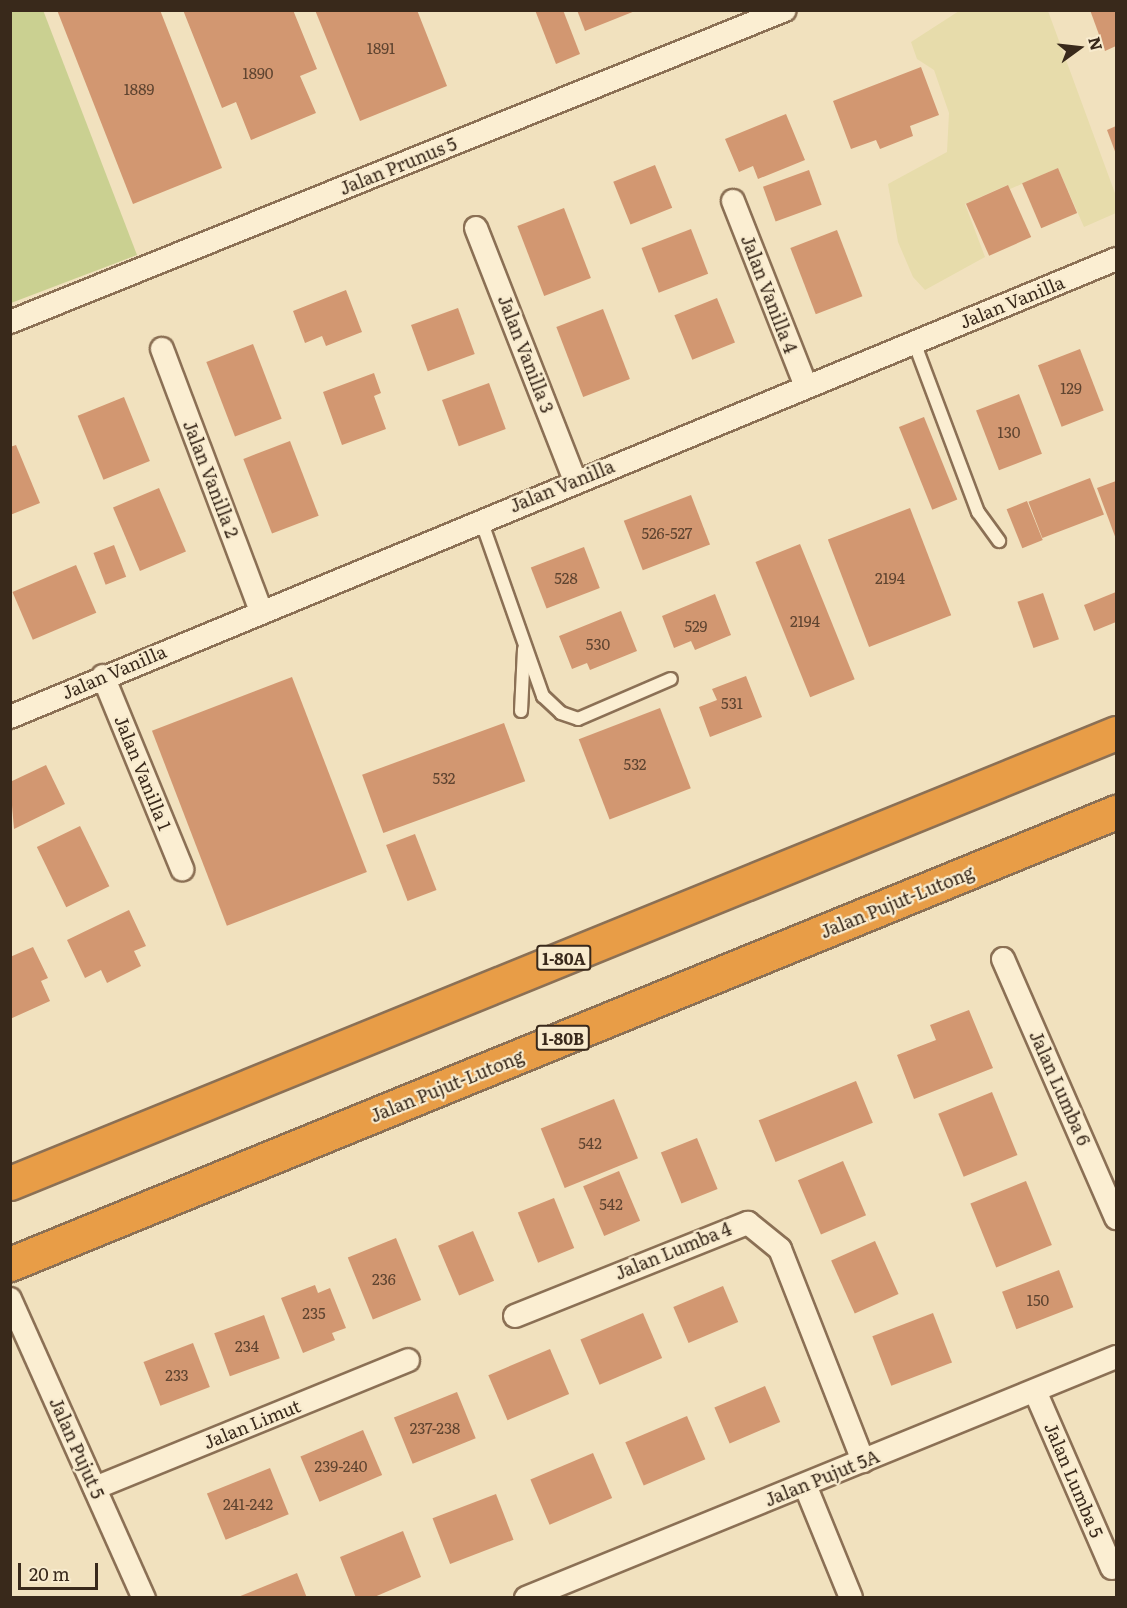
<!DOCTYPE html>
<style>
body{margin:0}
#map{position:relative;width:1127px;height:1608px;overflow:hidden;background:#f1e1be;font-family:Literata,serif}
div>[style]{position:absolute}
.farmland>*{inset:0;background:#e7dcab}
.green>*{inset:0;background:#cad091}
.building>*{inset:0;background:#d29771;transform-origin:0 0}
.roads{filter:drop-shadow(2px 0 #8b7055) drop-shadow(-2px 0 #8b7055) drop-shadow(0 2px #8b7055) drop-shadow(0 -2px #8b7055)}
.lane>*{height:12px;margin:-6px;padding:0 6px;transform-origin:6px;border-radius:6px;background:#fbeed2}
.street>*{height:22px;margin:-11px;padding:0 11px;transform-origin:11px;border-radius:11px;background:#fbeed2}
.highway>*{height:33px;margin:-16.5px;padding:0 16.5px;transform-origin:16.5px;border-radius:16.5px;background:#e89d47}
span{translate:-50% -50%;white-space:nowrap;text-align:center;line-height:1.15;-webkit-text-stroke:4.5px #f8ebce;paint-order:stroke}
.number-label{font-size:15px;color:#5f4430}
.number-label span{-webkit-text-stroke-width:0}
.shield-label span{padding:2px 4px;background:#f8ebce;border:2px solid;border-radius:4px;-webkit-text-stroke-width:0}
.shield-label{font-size:16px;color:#39291b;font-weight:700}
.street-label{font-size:18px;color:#39291b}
.frame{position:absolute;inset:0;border:12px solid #39291b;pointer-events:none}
.north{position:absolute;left:1049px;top:18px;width:60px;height:60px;-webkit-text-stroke:4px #f8ebce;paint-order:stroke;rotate:75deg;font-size:16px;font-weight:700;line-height:24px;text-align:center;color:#39291b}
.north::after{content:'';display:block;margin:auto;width:21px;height:27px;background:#39291b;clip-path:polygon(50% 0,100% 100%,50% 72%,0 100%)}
.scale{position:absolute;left:18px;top:1563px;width:80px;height:27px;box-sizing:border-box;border:3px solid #39291b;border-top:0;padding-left:8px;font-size:18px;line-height:21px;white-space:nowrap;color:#39291b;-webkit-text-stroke:4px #f8ebce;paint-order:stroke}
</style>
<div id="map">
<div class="farmland">
<i style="clip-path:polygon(959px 11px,1048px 11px,1116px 196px,1116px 213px,1084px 227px,1058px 168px,1010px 189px,1007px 185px,965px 204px,985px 257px,925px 290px,913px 277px,898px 242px,888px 184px,947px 152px,949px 113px,934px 70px,917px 59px,911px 42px)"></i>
</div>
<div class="green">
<i style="clip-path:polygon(43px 10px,137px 255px,11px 303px,11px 12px)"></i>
</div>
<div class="building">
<i style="clip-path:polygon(57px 10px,160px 10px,222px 168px,133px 204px)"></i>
<i style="clip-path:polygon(183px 10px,293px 10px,317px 69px,300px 76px,316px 113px,251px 140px,236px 102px,222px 108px)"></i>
<i style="clip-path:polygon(315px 10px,417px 10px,447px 86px,360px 121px)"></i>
<i style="clip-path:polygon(535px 10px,563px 10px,580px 54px,556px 64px)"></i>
<i style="clip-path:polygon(577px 10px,635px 10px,635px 11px,585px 31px)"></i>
<i style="clip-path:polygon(1090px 10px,1116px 10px,1116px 46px,1105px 51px)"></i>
<i style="clip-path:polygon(921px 67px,939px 115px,910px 126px,913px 136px,880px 149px,876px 140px,851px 149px,833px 101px)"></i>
<i style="clip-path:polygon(786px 114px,805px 160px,758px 179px,753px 166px,739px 172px,725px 139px)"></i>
<i style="clip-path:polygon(1116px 126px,1116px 154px,1107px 130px)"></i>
<i style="left:655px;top:165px;width:46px;height:45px;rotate:68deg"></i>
<i style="left:1058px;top:168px;width:49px;height:39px;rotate:67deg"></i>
<i style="left:809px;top:170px;width:37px;height:49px;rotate:70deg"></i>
<i style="left:1008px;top:185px;width:57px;height:46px;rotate:66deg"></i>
<i style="left:564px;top:208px;width:75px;height:50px;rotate:69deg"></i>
<i style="left:691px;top:229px;width:48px;height:53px;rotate:69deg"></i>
<i style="left:837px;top:230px;width:71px;height:50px;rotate:69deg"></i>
<i style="clip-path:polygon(346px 290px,362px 332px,326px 346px,322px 336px,305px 343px,293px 311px)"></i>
<i style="left:717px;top:298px;width:48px;height:46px;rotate:68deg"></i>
<i style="left:458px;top:308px;width:49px;height:50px;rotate:70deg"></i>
<i style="left:603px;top:309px;width:75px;height:50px;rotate:69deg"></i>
<i style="left:253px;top:344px;width:80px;height:50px;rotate:69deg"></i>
<i style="left:1080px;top:349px;width:66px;height:45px;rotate:69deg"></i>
<i style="clip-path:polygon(374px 373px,381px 393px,374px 396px,386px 429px,342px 445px,323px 392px)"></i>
<i style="left:489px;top:383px;width:49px;height:50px;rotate:70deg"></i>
<i style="left:1019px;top:394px;width:64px;height:46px;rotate:69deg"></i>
<i style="left:124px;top:397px;width:69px;height:50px;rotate:68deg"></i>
<i style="left:924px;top:417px;width:89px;height:27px;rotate:68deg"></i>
<i style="left:290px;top:441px;width:80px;height:50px;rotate:69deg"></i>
<i style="clip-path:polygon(16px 445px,40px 503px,10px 515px,10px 447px)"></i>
<i style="left:1090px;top:478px;width:39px;height:66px;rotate:69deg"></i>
<i style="clip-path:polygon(1116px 481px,1116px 539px,1097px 488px)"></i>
<i style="left:159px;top:488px;width:69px;height:50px;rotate:67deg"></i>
<i style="left:691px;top:495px;width:53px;height:72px;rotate:69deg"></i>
<i style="left:1027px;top:501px;width:42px;height:22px;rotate:68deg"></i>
<i style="left:910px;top:508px;width:115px;height:88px;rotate:69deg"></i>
<i style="left:800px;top:544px;width:146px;height:48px;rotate:68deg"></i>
<i style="left:114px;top:545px;width:34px;height:22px;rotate:69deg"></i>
<i style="left:584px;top:547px;width:44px;height:57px;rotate:69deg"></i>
<i style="left:76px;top:565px;width:52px;height:69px;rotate:67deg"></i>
<i style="clip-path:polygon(1116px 592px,1116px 622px,1094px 631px,1084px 605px)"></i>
<i style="left:1043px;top:593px;width:49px;height:27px;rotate:71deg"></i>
<i style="clip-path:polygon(715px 594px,731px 635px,695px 650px,691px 641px,674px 648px,662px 616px)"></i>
<i style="clip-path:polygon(621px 611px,637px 651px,590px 670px,587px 663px,572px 669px,559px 636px)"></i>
<i style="clip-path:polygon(746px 676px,762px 717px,710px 737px,699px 707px,717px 700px,712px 689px)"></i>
<i style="left:292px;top:677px;width:209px;height:150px;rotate:69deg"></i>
<i style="left:660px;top:708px;width:86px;height:87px;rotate:69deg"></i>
<i style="left:504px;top:723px;width:62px;height:151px;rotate:70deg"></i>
<i style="clip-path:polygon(46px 765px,65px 804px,14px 829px,10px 782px)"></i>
<i style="left:80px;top:826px;width:67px;height:48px;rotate:64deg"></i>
<i style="left:415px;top:834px;width:60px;height:31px;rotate:69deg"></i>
<i style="clip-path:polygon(129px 910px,146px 946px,134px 951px,141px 966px,107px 983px,101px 970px,85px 978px,67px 940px)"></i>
<i style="clip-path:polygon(33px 947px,48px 978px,41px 981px,50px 1001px,10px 1019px,10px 957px)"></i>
<i style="clip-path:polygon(969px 1010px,993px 1068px,914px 1099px,897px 1055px,936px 1040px,930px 1025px)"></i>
<i style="left:856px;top:1081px;width:45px;height:105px;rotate:68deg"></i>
<i style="left:992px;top:1092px;width:68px;height:58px;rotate:68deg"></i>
<i style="left:614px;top:1099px;width:64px;height:79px;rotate:68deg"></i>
<i style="left:697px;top:1138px;width:55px;height:39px;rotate:68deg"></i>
<i style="left:843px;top:1161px;width:59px;height:49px;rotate:67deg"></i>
<i style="left:619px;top:1171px;width:54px;height:39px;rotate:67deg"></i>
<i style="left:1026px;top:1181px;width:69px;height:60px;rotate:68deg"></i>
<i style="left:554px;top:1198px;width:54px;height:39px;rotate:68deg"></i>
<i style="left:473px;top:1231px;width:54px;height:38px;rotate:67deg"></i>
<i style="left:396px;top:1238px;width:67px;height:52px;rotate:68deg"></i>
<i style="left:875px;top:1241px;width:58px;height:48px;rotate:66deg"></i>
<i style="left:1059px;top:1270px;width:40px;height:61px;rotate:69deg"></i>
<i style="clip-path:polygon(315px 1285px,318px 1293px,330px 1288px,346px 1328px,332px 1333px,335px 1340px,303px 1353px,281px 1298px)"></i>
<i style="left:723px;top:1286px;width:39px;height:54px;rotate:67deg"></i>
<i style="left:643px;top:1313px;width:49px;height:68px;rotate:67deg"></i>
<i style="left:933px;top:1313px;width:53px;height:65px;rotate:69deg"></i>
<i style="left:264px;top:1315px;width:46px;height:53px;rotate:70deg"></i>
<i style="left:193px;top:1343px;width:47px;height:53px;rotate:69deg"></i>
<i style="left:550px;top:1349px;width:49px;height:67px;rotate:67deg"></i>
<i style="left:765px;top:1386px;width:39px;height:55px;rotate:67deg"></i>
<i style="left:457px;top:1392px;width:50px;height:68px;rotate:68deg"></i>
<i style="left:687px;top:1416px;width:47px;height:67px;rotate:67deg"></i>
<i style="left:363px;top:1430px;width:49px;height:68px;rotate:67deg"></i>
<i style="left:593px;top:1453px;width:49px;height:68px;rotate:67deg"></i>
<i style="left:270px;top:1468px;width:50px;height:68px;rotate:68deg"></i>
<i style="left:496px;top:1494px;width:49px;height:68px;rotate:69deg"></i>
<i style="clip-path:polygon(403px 1531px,421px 1577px,372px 1598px,356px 1598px,340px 1557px)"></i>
<i style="clip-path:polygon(297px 1573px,307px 1598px,238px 1598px,238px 1597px)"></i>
</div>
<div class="roads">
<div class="lane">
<i style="left:914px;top:342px;width:182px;rotate:69.4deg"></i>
<i style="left:978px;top:512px;width:36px;rotate:54deg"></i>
<i style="left:481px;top:520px;width:187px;rotate:70.6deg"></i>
<i style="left:543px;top:696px;width:25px;rotate:43deg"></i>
<i style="left:561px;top:713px;width:18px;rotate:19deg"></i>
<i style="left:578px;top:719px;width:101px;rotate:-23.3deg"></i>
<i style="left:521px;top:711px;width:62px;rotate:-87.2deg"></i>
</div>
<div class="street">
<i style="left:733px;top:201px;width:199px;rotate:68.5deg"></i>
<i style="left:476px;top:228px;width:271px;rotate:68.6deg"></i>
<i style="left:10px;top:322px;width:835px;rotate:-21.93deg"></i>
<i style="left:162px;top:349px;width:278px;rotate:69.3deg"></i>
<i style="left:103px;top:676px;width:209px;rotate:67.7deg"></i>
<i style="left:10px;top:717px;width:1197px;rotate:-22.49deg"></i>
<i style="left:1003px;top:959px;width:283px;rotate:66.4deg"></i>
<i style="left:10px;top:1299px;width:328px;rotate:65.9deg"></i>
<i style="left:515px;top:1316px;width:251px;rotate:-21.8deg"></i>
<i style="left:748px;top:1223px;width:41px;rotate:39.1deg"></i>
<i style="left:780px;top:1249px;width:228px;rotate:68.6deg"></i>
<i style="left:1035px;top:1391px;width:193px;rotate:66.5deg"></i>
<i style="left:805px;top:1485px;width:122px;rotate:67.8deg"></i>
<i style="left:95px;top:1488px;width:338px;rotate:-22.2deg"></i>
<i style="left:526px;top:1598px;width:637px;rotate:-22.22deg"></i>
</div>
<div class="highway">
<i style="left:10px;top:1183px;width:1194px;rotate:-22.14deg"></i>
<i style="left:10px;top:1264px;width:1195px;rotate:-22.23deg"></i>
</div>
</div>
<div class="number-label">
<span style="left:381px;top:48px">1891</span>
<span style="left:258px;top:73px">1890</span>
<span style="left:139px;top:89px">1889</span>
<span style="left:1071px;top:388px">129</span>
<span style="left:1009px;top:432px">130</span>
<span style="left:667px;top:533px">526-527</span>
<span style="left:566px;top:578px">528</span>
<span style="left:890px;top:578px">2194</span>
<span style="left:805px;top:621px">2194</span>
<span style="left:696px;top:626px">529</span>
<span style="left:598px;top:644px">530</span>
<span style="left:732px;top:703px">531</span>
<span style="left:635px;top:764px">532</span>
<span style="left:444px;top:778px">532</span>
<span style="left:590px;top:1143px">542</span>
<span style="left:611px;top:1204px">542</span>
<span style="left:384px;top:1279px">236</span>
<span style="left:1038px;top:1300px">150</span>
<span style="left:314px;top:1313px">235</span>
<span style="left:247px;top:1346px">234</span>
<span style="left:177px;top:1375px">233</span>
<span style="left:435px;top:1428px">237-238</span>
<span style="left:341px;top:1466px">239-240</span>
<span style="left:248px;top:1504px">241-242</span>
</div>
<div class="shield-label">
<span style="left:564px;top:958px">1-80A</span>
<span style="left:563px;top:1038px">1-80B</span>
</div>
<div class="street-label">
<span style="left:398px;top:166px;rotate:-22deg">Jalan Prunus 5</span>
<span style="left:769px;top:294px;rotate:69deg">Jalan Vanilla 4</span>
<span style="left:1012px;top:302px;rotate:-22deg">Jalan Vanilla</span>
<span style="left:526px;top:354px;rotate:69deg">Jalan Vanilla 3</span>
<span style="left:211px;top:479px;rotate:69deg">Jalan Vanilla 2</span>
<span style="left:562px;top:486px;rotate:-22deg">Jalan Vanilla</span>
<span style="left:114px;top:672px;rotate:-23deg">Jalan Vanilla</span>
<span style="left:143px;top:773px;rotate:68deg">Jalan Vanilla 1</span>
<span style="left:897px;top:902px;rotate:-22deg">Jalan Pujut-Lutong</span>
<span style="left:447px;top:1086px;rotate:-22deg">Jalan Pujut-Lutong</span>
<span style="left:1060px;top:1088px;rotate:66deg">Jalan Lumba 6</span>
<span style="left:673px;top:1251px;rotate:-22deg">Jalan Lumba 4</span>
<span style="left:252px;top:1424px;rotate:-22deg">Jalan Limut</span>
<span style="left:77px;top:1448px;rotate:66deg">Jalan Pujut 5</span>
<span style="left:822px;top:1478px;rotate:-22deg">Jalan Pujut 5A</span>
<span style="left:1074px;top:1480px;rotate:67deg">Jalan Lumba 5</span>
</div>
<div class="frame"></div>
<div class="north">N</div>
<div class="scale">20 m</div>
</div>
